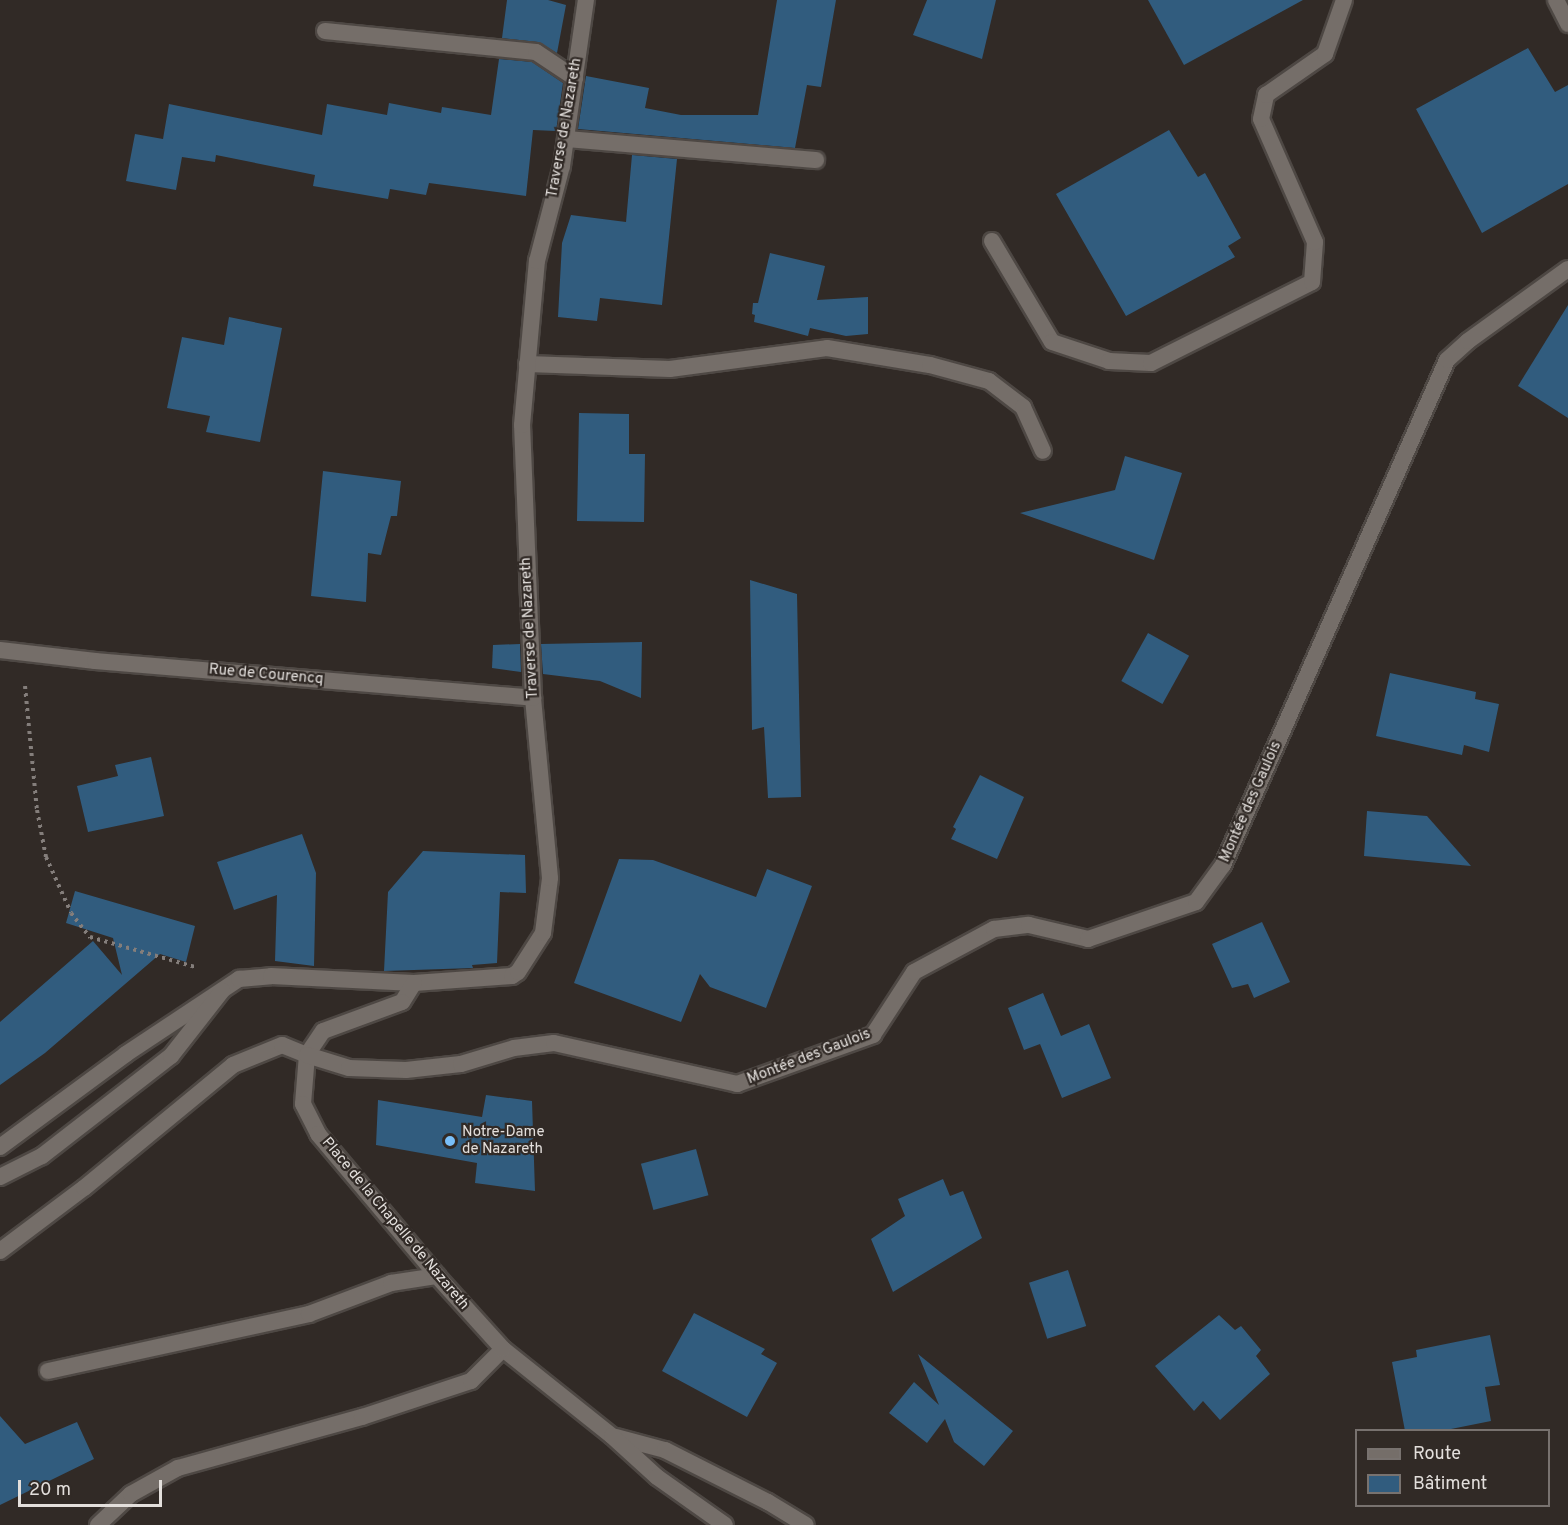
<!DOCTYPE html>
<meta charset="utf-8">
<style>
body{margin:0}
#map{position:relative;width:1568px;height:1525px;overflow:hidden;background:#312a26;font-family:Overpass,sans-serif}
div>[style]{position:absolute}
.building>*{inset:0;background:#315c7e;transform-origin:0 0}
.path>*{height:4px;margin-top:-2px;transform-origin:0;background:repeating-linear-gradient(90deg,#847e7b 0 3px,transparent 0 7.5px)}
.roads{filter:drop-shadow(2px 0 #4e4844) drop-shadow(-2px 0 #4e4844) drop-shadow(0 2px #4e4844) drop-shadow(0 -2px #4e4844)}
.service>*{height:16px;margin:-8px;padding:0 8px;transform-origin:8px;border-radius:8px;background:#756e69}
.minor>*{height:16px;margin:-8px;padding:0 8px;transform-origin:8px;border-radius:8px;background:#756e69}
.dots>*{width:16px;height:16px;translate:-50% -50%;box-sizing:border-box;border:3px solid #312a26;border-radius:50%}
span{translate:-50% -50%;white-space:nowrap;text-align:center;line-height:1.15;-webkit-text-stroke:4.5px #312a26;paint-order:stroke}
.street-label{font-size:15px;color:#e3dfdc}
.poi-label{font-size:15px;color:#e3dfdc}
.left{translate:0 -50%;text-align:left}
.legend{position:absolute;left:1355px;top:1429px;width:195px;height:78px;box-sizing:border-box;background:#312a26;border:2px solid #78726f;margin:0;padding:8px 10px;list-style:none;font-size:18px;color:#e3dfdc}
.legend li{display:flex;align-items:center;gap:12px;height:30px}
.legend b{width:30px;border:2px solid #78726f}
.scale{position:absolute;left:18px;top:1480px;width:144px;height:27px;box-sizing:border-box;border:3px solid #e3dfdc;border-top:0;padding-left:8px;font-size:18px;line-height:21px;white-space:nowrap;color:#e3dfdc;-webkit-text-stroke:4px #312a26;paint-order:stroke}
</style>
<div id="map">
<div class="building">
<i style="clip-path:polygon(507px 0,548px 0,566px 5px,557px 53px,538px 42px,502px 38px)"></i>
<i style="clip-path:polygon(777px 0,836px 0,821px 87px,807px 85px,795px 148px,578px 129px,586px 76px,649px 88px,645px 108px,681px 115px,758px 115px)"></i>
<i style="clip-path:polygon(927px 0,996px 0,982px 59px,913px 35px)"></i>
<i style="clip-path:polygon(1148px 0,1303px 0,1184px 65px)"></i>
<i style="clip-path:polygon(1528px 48px,1555px 92px,1568px 85px,1568px 184px,1482px 233px,1416px 109px)"></i>
<i style="clip-path:polygon(499px 59px,532px 62px,563px 83px,556px 131px,533px 130px,526px 196px,429px 183px,426px 195px,390px 189px,388px 199px,313px 186px,315px 175px,216px 155px,215px 162px,182px 157px,176px 190px,126px 181px,135px 134px,163px 139px,169px 104px,322px 135px,327px 104px,387px 115px,389px 103px,441px 113px,442px 107px,491px 115px)"></i>
<i style="clip-path:polygon(1169px 130px,1198px 177px,1205px 173px,1241px 238px,1228px 246px,1235px 257px,1126px 316px,1056px 194px)"></i>
<i style="clip-path:polygon(632px 155px,677px 159px,662px 305px,600px 298px,597px 321px,558px 317px,562px 243px,571px 215px,626px 222px)"></i>
<i style="clip-path:polygon(770px 253px,825px 266px,817px 300px,868px 297px,868px 334px,846px 336px,810px 328px,808px 336px,754px 322px,755px 315px,752px 314px,753px 303px,758px 303px)"></i>
<i style="clip-path:polygon(1568px 305px,1568px 418px,1518px 386px)"></i>
<i style="clip-path:polygon(229px 317px,282px 328px,260px 442px,206px 432px,210px 416px,167px 408px,182px 337px,224px 345px)"></i>
<i style="clip-path:polygon(579px 413px,629px 414px,629px 454px,645px 454px,644px 522px,577px 521px)"></i>
<i style="clip-path:polygon(1125px 456px,1182px 473px,1154px 560px,1020px 513px,1115px 490px)"></i>
<i style="clip-path:polygon(323px 471px,401px 481px,397px 516px,391px 516px,381px 555px,368px 553px,366px 602px,311px 596px)"></i>
<i style="clip-path:polygon(750px 580px,797px 594px,801px 797px,768px 798px,764px 727px,752px 730px)"></i>
<i style="left:1148px;top:633px;width:47px;height:55px;rotate:29deg"></i>
<i style="clip-path:polygon(642px 642px,641px 698px,600px 681px,543px 674px,541px 644px)"></i>
<i style="clip-path:polygon(520px 644px,521px 672px,492px 668px,493px 645px)"></i>
<i style="clip-path:polygon(1390px 673px,1476px 692px,1475px 699px,1499px 704px,1489px 752px,1464px 745px,1462px 755px,1376px 736px)"></i>
<i style="clip-path:polygon(151px 757px,164px 816px,88px 832px,77px 786px,118px 776px,115px 765px)"></i>
<i style="clip-path:polygon(980px 775px,1024px 797px,997px 859px,951px 839px,956px 829px,953px 827px)"></i>
<i style="clip-path:polygon(1367px 811px,1427px 816px,1471px 866px,1364px 856px)"></i>
<i style="clip-path:polygon(302px 834px,316px 873px,314px 966px,275px 961px,277px 895px,234px 910px,217px 862px)"></i>
<i style="clip-path:polygon(423px 851px,525px 855px,526px 893px,500px 892px,497px 963px,472px 965px,473px 968px,384px 971px,388px 892px)"></i>
<i style="clip-path:polygon(619px 859px,653px 860px,756px 897px,767px 869px,812px 886px,766px 1008px,710px 987px,700px 974px,681px 1022px,574px 983px)"></i>
<i style="clip-path:polygon(75px 891px,195px 926px,186px 962px,160px 954px,45px 1053px,0 1085px,0 1022px,93px 941px,122px 975px,113px 938px,66px 923px)"></i>
<i style="clip-path:polygon(1262px 922px,1290px 982px,1254px 998px,1248px 984px,1232px 988px,1212px 944px)"></i>
<i style="clip-path:polygon(1043px 993px,1061px 1036px,1089px 1024px,1111px 1078px,1062px 1098px,1040px 1044px,1024px 1050px,1008px 1008px)"></i>
<i style="clip-path:polygon(486px 1095px,532px 1101px,535px 1191px,475px 1183px,477px 1163px,376px 1145px,378px 1100px,482px 1117px)"></i>
<i style="left:696px;top:1149px;width:48px;height:57px;rotate:75deg"></i>
<i style="clip-path:polygon(943px 1179px,950px 1196px,963px 1191px,982px 1238px,893px 1292px,871px 1239px,905px 1216px,898px 1199px)"></i>
<i style="left:1068px;top:1270px;width:59px;height:41px;rotate:72deg"></i>
<i style="clip-path:polygon(694px 1313px,765px 1349px,761px 1354px,777px 1363px,747px 1417px,662px 1371px)"></i>
<i style="clip-path:polygon(1219px 1315px,1235px 1330px,1241px 1326px,1261px 1350px,1256px 1356px,1270px 1374px,1220px 1420px,1203px 1401px,1194px 1411px,1155px 1366px)"></i>
<i style="clip-path:polygon(1490px 1335px,1500px 1385px,1485px 1387px,1491px 1421px,1441px 1431px,1405px 1431px,1392px 1362px,1417px 1357px,1416px 1350px)"></i>
<i style="clip-path:polygon(918px 1354px,1013px 1431px,984px 1466px,954px 1442px,945px 1419px,927px 1443px,889px 1413px,914px 1382px,939px 1405px)"></i>
<i style="clip-path:polygon(0 1416px,25px 1444px,77px 1422px,94px 1459px,0 1505px)"></i>
</div>
<div class="path">
<i style="left:25px;top:686px;width:125px;rotate:84.5deg"></i>
<i style="left:37px;top:810px;width:48px;rotate:79.2deg"></i>
<i style="left:46px;top:857px;width:61px;rotate:65.9deg"></i>
<i style="left:71px;top:913px;width:31px;rotate:52deg"></i>
<i style="left:90px;top:937px;width:109px;rotate:15.9deg"></i>
</div>
<div class="roads">
<div class="service">
<i style="left:1556px;top:0;width:27px;rotate:63deg"></i>
<i style="left:325px;top:31px;width:212px;rotate:5.7deg"></i>
<i style="left:536px;top:52px;width:47px;rotate:33.7deg"></i>
<i style="left:566px;top:139px;width:251px;rotate:4.8deg"></i>
<i style="left:992px;top:241px;width:117px;rotate:59.3deg"></i>
<i style="left:1052px;top:342px;width:60px;rotate:18.4deg"></i>
<i style="left:1109px;top:361px;width:42px;rotate:2.7deg"></i>
<i style="left:1151px;top:363px;width:180px;rotate:-26.7deg"></i>
<i style="left:1312px;top:282px;width:40px;rotate:-85.7deg"></i>
<i style="left:1315px;top:242px;width:134px;rotate:-113.7deg"></i>
<i style="left:1261px;top:119px;width:25px;rotate:-78deg"></i>
<i style="left:1266px;top:95px;width:72px;rotate:-34.8deg"></i>
<i style="left:1325px;top:54px;width:57px;rotate:-70.6deg"></i>
<i style="left:527px;top:364px;width:143px;rotate:2deg"></i>
<i style="left:670px;top:369px;width:158px;rotate:-7.6deg"></i>
<i style="left:827px;top:348px;width:104px;rotate:9.4deg"></i>
<i style="left:930px;top:365px;width:61px;rotate:15.2deg"></i>
<i style="left:989px;top:381px;width:43px;rotate:37.4deg"></i>
<i style="left:1023px;top:407px;width:48px;rotate:65.6deg"></i>
<i style="left:0;top:1147px;width:157px;rotate:-36.4deg"></i>
<i style="left:126px;top:1054px;width:136px;rotate:-33.6deg"></i>
<i style="left:0;top:1177px;width:47px;rotate:-26.6deg"></i>
<i style="left:42px;top:1156px;width:163px;rotate:-37.8deg"></i>
<i style="left:171px;top:1056px;width:83px;rotate:-51.9deg"></i>
<i style="left:0;top:1251px;width:105px;rotate:-36.9deg"></i>
<i style="left:84px;top:1188px;width:193px;rotate:-39.5deg"></i>
<i style="left:233px;top:1065px;width:53px;rotate:-22.2deg"></i>
<i style="left:282px;top:1045px;width:27px;rotate:22deg"></i>
<i style="left:48px;top:1371px;width:267px;rotate:-12.3deg"></i>
<i style="left:309px;top:1314px;width:88px;rotate:-20.7deg"></i>
<i style="left:391px;top:1283px;width:47px;rotate:-8.7deg"></i>
<i style="left:616px;top:1437px;width:51px;rotate:14.9deg"></i>
<i style="left:665px;top:1450px;width:115px;rotate:26.8deg"></i>
<i style="left:768px;top:1502px;width:44px;rotate:31.2deg"></i>
<i style="left:98px;top:1525px;width:45px;rotate:-43.2deg"></i>
<i style="left:131px;top:1494px;width:54px;rotate:-29deg"></i>
<i style="left:178px;top:1468px;width:191px;rotate:-15.5deg"></i>
<i style="left:362px;top:1417px;width:115px;rotate:-18.3deg"></i>
<i style="left:471px;top:1381px;width:45px;rotate:-45deg"></i>
<i style="left:503px;top:1349px;width:139px;rotate:38.6deg"></i>
<i style="left:612px;top:1436px;width:61px;rotate:42.3deg"></i>
<i style="left:657px;top:1477px;width:83px;rotate:35.2deg"></i>
</div>
<div class="minor">
<i style="left:0;top:650px;width:96px;rotate:6.6deg"></i>
<i style="left:95px;top:661px;width:440px;rotate:4.8deg"></i>
<i style="left:239px;top:979px;width:32px;rotate:-5deg"></i>
<i style="left:271px;top:976px;width:143px;rotate:2.8deg"></i>
<i style="left:414px;top:983px;width:98px;rotate:-4.1deg"></i>
<i style="left:512px;top:976px;width:7px;rotate:-34deg"></i>
<i style="left:518px;top:972px;width:46px;rotate:-57.3deg"></i>
<i style="left:543px;top:933px;width:55px;rotate:-82.7deg"></i>
<i style="left:550px;top:878px;width:181px;rotate:-95.4deg"></i>
<i style="left:533px;top:698px;width:273px;rotate:-92.3deg"></i>
<i style="left:522px;top:425px;width:165px;rotate:-84.8deg"></i>
<i style="left:537px;top:261px;width:98px;rotate:-75.3deg"></i>
<i style="left:562px;top:166px;width:168px;rotate:-81.8deg"></i>
<i style="left:414px;top:983px;width:22px;rotate:122deg"></i>
<i style="left:402px;top:1002px;width:84px;rotate:159.8deg"></i>
<i style="left:323px;top:1031px;width:29px;rotate:124deg"></i>
<i style="left:307px;top:1055px;width:49px;rotate:94.7deg"></i>
<i style="left:303px;top:1104px;width:34px;rotate:63deg"></i>
<i style="left:318px;top:1134px;width:185px;rotate:50deg"></i>
<i style="left:437px;top:1276px;width:98px;rotate:47.9deg"></i>
<i style="left:307px;top:1055px;width:44px;rotate:17.2deg"></i>
<i style="left:349px;top:1068px;width:57px;rotate:2deg"></i>
<i style="left:406px;top:1070px;width:55px;rotate:-6.2deg"></i>
<i style="left:461px;top:1064px;width:55px;rotate:-16.8deg"></i>
<i style="left:514px;top:1048px;width:40px;rotate:-7.1deg"></i>
<i style="left:554px;top:1043px;width:188px;rotate:12.6deg"></i>
<i style="left:737px;top:1084px;width:145px;rotate:-19.8deg"></i>
<i style="left:873px;top:1035px;width:75px;rotate:-56.9deg"></i>
<i style="left:914px;top:972px;width:91px;rotate:-28.3deg"></i>
<i style="left:994px;top:929px;width:35px;rotate:-7deg"></i>
<i style="left:1029px;top:925px;width:61px;rotate:13.3deg"></i>
<i style="left:1088px;top:939px;width:114px;rotate:-18.9deg"></i>
<i style="left:1196px;top:902px;width:46px;rotate:-53.9deg"></i>
<i style="left:1223px;top:865px;width:552px;rotate:-66.08deg"></i>
<i style="left:1447px;top:360px;width:28px;rotate:-42deg"></i>
<i style="left:1468px;top:341px;width:123px;rotate:-35.8deg"></i>
</div>
</div>
<div class="dots">
<i style="left:450px;top:1141px;background:#79bff8"></i>
</div>
<div class="street-label">
<span style="left:565px;top:128px;rotate:-80deg">Traverse de Nazareth</span>
<span style="left:530px;top:628px;rotate:-93deg">Traverse de Nazareth</span>
<span style="left:266px;top:675px;rotate:5deg">Rue de Courencq</span>
<span style="left:1251px;top:802px;rotate:-66deg">Montée des Gaulois</span>
<span style="left:809px;top:1057px;rotate:-21deg">Montée des Gaulois</span>
<span style="left:395px;top:1224px;rotate:50deg">Place de la Chapelle de Nazareth</span>
</div>
<div class="poi-label">
<span class="left" style="left:462px;top:1141px">Notre-Dame<br>de Nazareth</span>
</div>
<ul class="legend">
<li><b style="height:8px;background:#756e69"></b>Route</li>
<li><b style="height:16px;background:#315c7e"></b>Bâtiment</li>
</ul>
<div class="scale">20 m</div>
</div>
